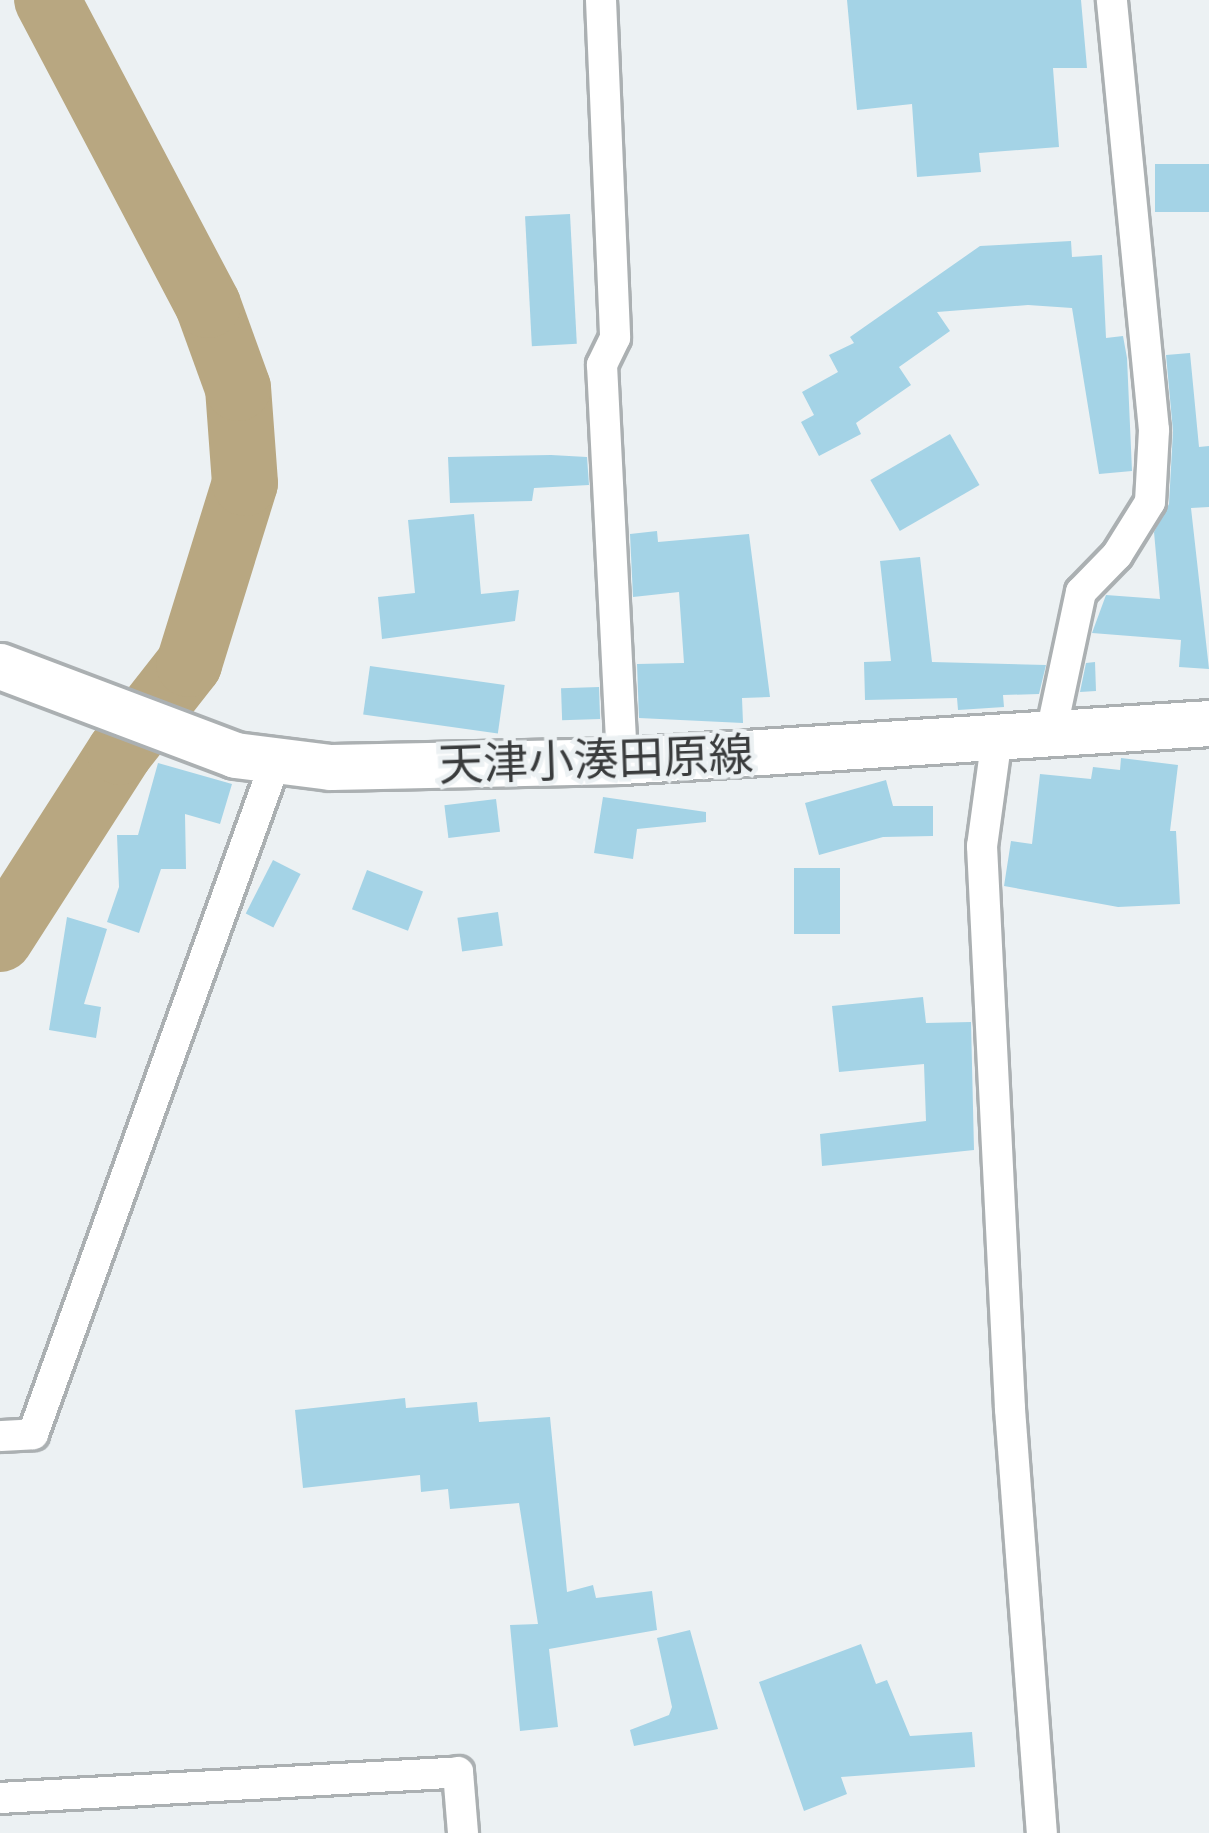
<!DOCTYPE html>
<meta charset="utf-8">
<style>
body{margin:0}
#map{position:relative;width:1209px;height:1833px;overflow:hidden;background:#ecf1f3;font-family:"Titillium Web","Noto Sans JP",sans-serif}
div>[style]{position:absolute}
.river>*{height:66px;margin:-33px;padding:0 33px;transform-origin:33px;border-radius:33px;background:#b8a781}
.building>*{inset:0;background:#a4d3e6;transform-origin:0 0}
.roads{filter:drop-shadow(3px 0 #abb0b2) drop-shadow(-3px 0 #abb0b2) drop-shadow(0 3px #abb0b2) drop-shadow(0 -3px #abb0b2)}
.street>*{height:30px;margin:-15px;padding:0 15px;transform-origin:15px;border-radius:15px;background:#fff}
.secondary>*{height:45px;margin:-22.5px;padding:0 22.5px;transform-origin:22.5px;border-radius:22.5px;background:#fff}
span{translate:-50% -50%;white-space:nowrap;text-align:center;line-height:1.15;-webkit-text-stroke:9px #ecf1f3;paint-order:stroke}
.street-label{font-size:45px;color:#3a3c3d}
</style>
<div id="map">
<div class="river">
<i style="left:0;top:939px;width:222px;rotate:-57.3deg"></i>
<i style="left:120px;top:752px;width:112px;rotate:-51.9deg"></i>
<i style="left:189px;top:664px;width:189px;rotate:-72.8deg"></i>
<i style="left:245px;top:483px;width:95px;rotate:-94.2deg"></i>
<i style="left:238px;top:388px;width:88px;rotate:-109.9deg"></i>
<i style="left:208px;top:305px;width:345px;rotate:-117.8deg"></i>
</div>
<div class="building">
<i style="clip-path:polygon(847px 0,1081px 0,1087px 68px,1053px 68px,1059px 147px,979px 153px,981px 172px,917px 177px,912px 104px,857px 110px)"></i>
<i style="left:1209px;top:164px;width:48px;height:54px;rotate:90deg"></i>
<i style="left:570px;top:214px;width:130px;height:45px;rotate:87deg"></i>
<i style="clip-path:polygon(1071px 241px,1072px 257px,1102px 255px,1106px 338px,1123px 336px,1127px 358px,1132px 471px,1099px 474px,1072px 308px,1028px 305px,937px 312px,950px 331px,899px 367px,911px 385px,856px 423px,861px 434px,819px 456px,801px 422px,814px 415px,802px 392px,838px 372px,829px 355px,854px 343px,850px 337px,980px 246px)"></i>
<i style="clip-path:polygon(1190px 353px,1199px 447px,1209px 446px,1209px 507px,1191px 508px,1209px 669px,1179px 667px,1181px 640px,1092px 633px,1106px 595px,1160px 599px,1154px 532px,1169px 504px,1173px 431px,1166px 355px)"></i>
<i style="left:950px;top:434px;width:59px;height:92px;rotate:60deg"></i>
<i style="clip-path:polygon(551px 455px,587px 457px,589px 485px,534px 488px,532px 501px,450px 503px,448px 457px)"></i>
<i style="clip-path:polygon(474px 514px,481px 594px,519px 590px,515px 621px,382px 639px,378px 597px,415px 593px,408px 520px)"></i>
<i style="clip-path:polygon(657px 531px,658px 542px,749px 534px,770px 697px,742px 698px,743px 723px,639px 718px,637px 664px,684px 663px,679px 592px,633px 597px,630px 534px)"></i>
<i style="clip-path:polygon(920px 557px,932px 662px,1046px 665px,1039px 694px,1003px 695px,1004px 707px,958px 710px,957px 698px,865px 700px,864px 662px,891px 661px,880px 561px)"></i>
<i style="clip-path:polygon(1095px 662px,1096px 691px,1080px 692px,1086px 663px)"></i>
<i style="left:370px;top:666px;width:136px;height:49px;rotate:8deg"></i>
<i style="left:599px;top:687px;width:32px;height:38px;rotate:88deg"></i>
<i style="clip-path:polygon(1121px 758px,1178px 765px,1170px 831px,1176px 831px,1180px 904px,1118px 907px,1004px 886px,1011px 841px,1032px 844px,1040px 774px,1091px 779px,1093px 767px,1120px 770px)"></i>
<i style="clip-path:polygon(158px 763px,232px 784px,220px 824px,185px 814px,186px 869px,161px 869px,139px 933px,107px 922px,119px 887px,117px 835px,138px 835px)"></i>
<i style="clip-path:polygon(886px 780px,893px 806px,933px 806px,933px 836px,883px 837px,819px 855px,805px 803px)"></i>
<i style="clip-path:polygon(603px 797px,706px 812px,706px 822px,637px 829px,633px 859px,594px 853px)"></i>
<i style="left:496px;top:799px;width:33px;height:52px;rotate:83deg"></i>
<i style="left:273px;top:860px;width:31px;height:60px;rotate:27deg"></i>
<i style="left:794px;top:868px;width:46px;height:66px"></i>
<i style="left:367px;top:870px;width:60px;height:42px;rotate:21deg"></i>
<i style="left:498px;top:912px;width:34px;height:41px;rotate:82deg"></i>
<i style="clip-path:polygon(67px 917px,107px 929px,84px 1004px,101px 1007px,96px 1038px,49px 1030px)"></i>
<i style="clip-path:polygon(923px 997px,926px 1023px,971px 1022px,974px 1150px,822px 1166px,820px 1134px,926px 1121px,924px 1064px,839px 1072px,832px 1006px)"></i>
<i style="clip-path:polygon(405px 1398px,406px 1408px,477px 1402px,479px 1422px,550px 1417px,567px 1592px,593px 1585px,596px 1598px,652px 1591px,657px 1630px,549px 1649px,558px 1727px,520px 1731px,510px 1625px,538px 1624px,519px 1503px,450px 1509px,448px 1489px,421px 1492px,420px 1475px,303px 1488px,295px 1410px)"></i>
<i style="clip-path:polygon(690px 1630px,718px 1729px,634px 1746px,630px 1730px,669px 1715px,672px 1707px,657px 1638px)"></i>
<i style="clip-path:polygon(861px 1644px,876px 1684px,887px 1680px,910px 1736px,972px 1732px,975px 1767px,841px 1777px,847px 1794px,804px 1811px,759px 1682px)"></i>
</div>
<div class="roads">
<div class="street">
<i style="left:601px;top:0;width:338px;rotate:87.6deg"></i>
<i style="left:615px;top:338px;width:30px;rotate:116deg"></i>
<i style="left:602px;top:365px;width:397px;rotate:87.1deg"></i>
<i style="left:1051px;top:733px;width:144px;rotate:-78deg"></i>
<i style="left:1081px;top:592px;width:52px;rotate:-45.8deg"></i>
<i style="left:1117px;top:555px;width:62px;rotate:-58.1deg"></i>
<i style="left:1150px;top:502px;width:72px;rotate:-86.8deg"></i>
<i style="left:1154px;top:430px;width:432px;rotate:-95.6deg"></i>
<i style="left:997px;top:737px;width:110px;rotate:97.8deg"></i>
<i style="left:982px;top:846px;width:564px;rotate:87.15deg"></i>
<i style="left:1010px;top:1409px;width:425px;rotate:85.7deg"></i>
<i style="left:0;top:1436px;width:33px;rotate:-3deg"></i>
<i style="left:33px;top:1434px;width:713px;rotate:-70.17deg"></i>
<i style="left:0;top:1798px;width:459px;rotate:-3.2deg"></i>
<i style="left:458px;top:1772px;width:61px;rotate:85.3deg"></i>
</div>
<div class="secondary">
<i style="left:0;top:666px;width:251px;rotate:20.7deg"></i>
<i style="left:235px;top:755px;width:96px;rotate:7.2deg"></i>
<i style="left:330px;top:767px;width:292px;rotate:-1.2deg"></i>
<i style="left:622px;top:761px;width:588px;rotate:-3.7deg"></i>
</div>
</div>
<div class="street-label">
<span style="left:596px;top:759px;rotate:-2deg">天津小湊田原線</span>
</div>
</div>
